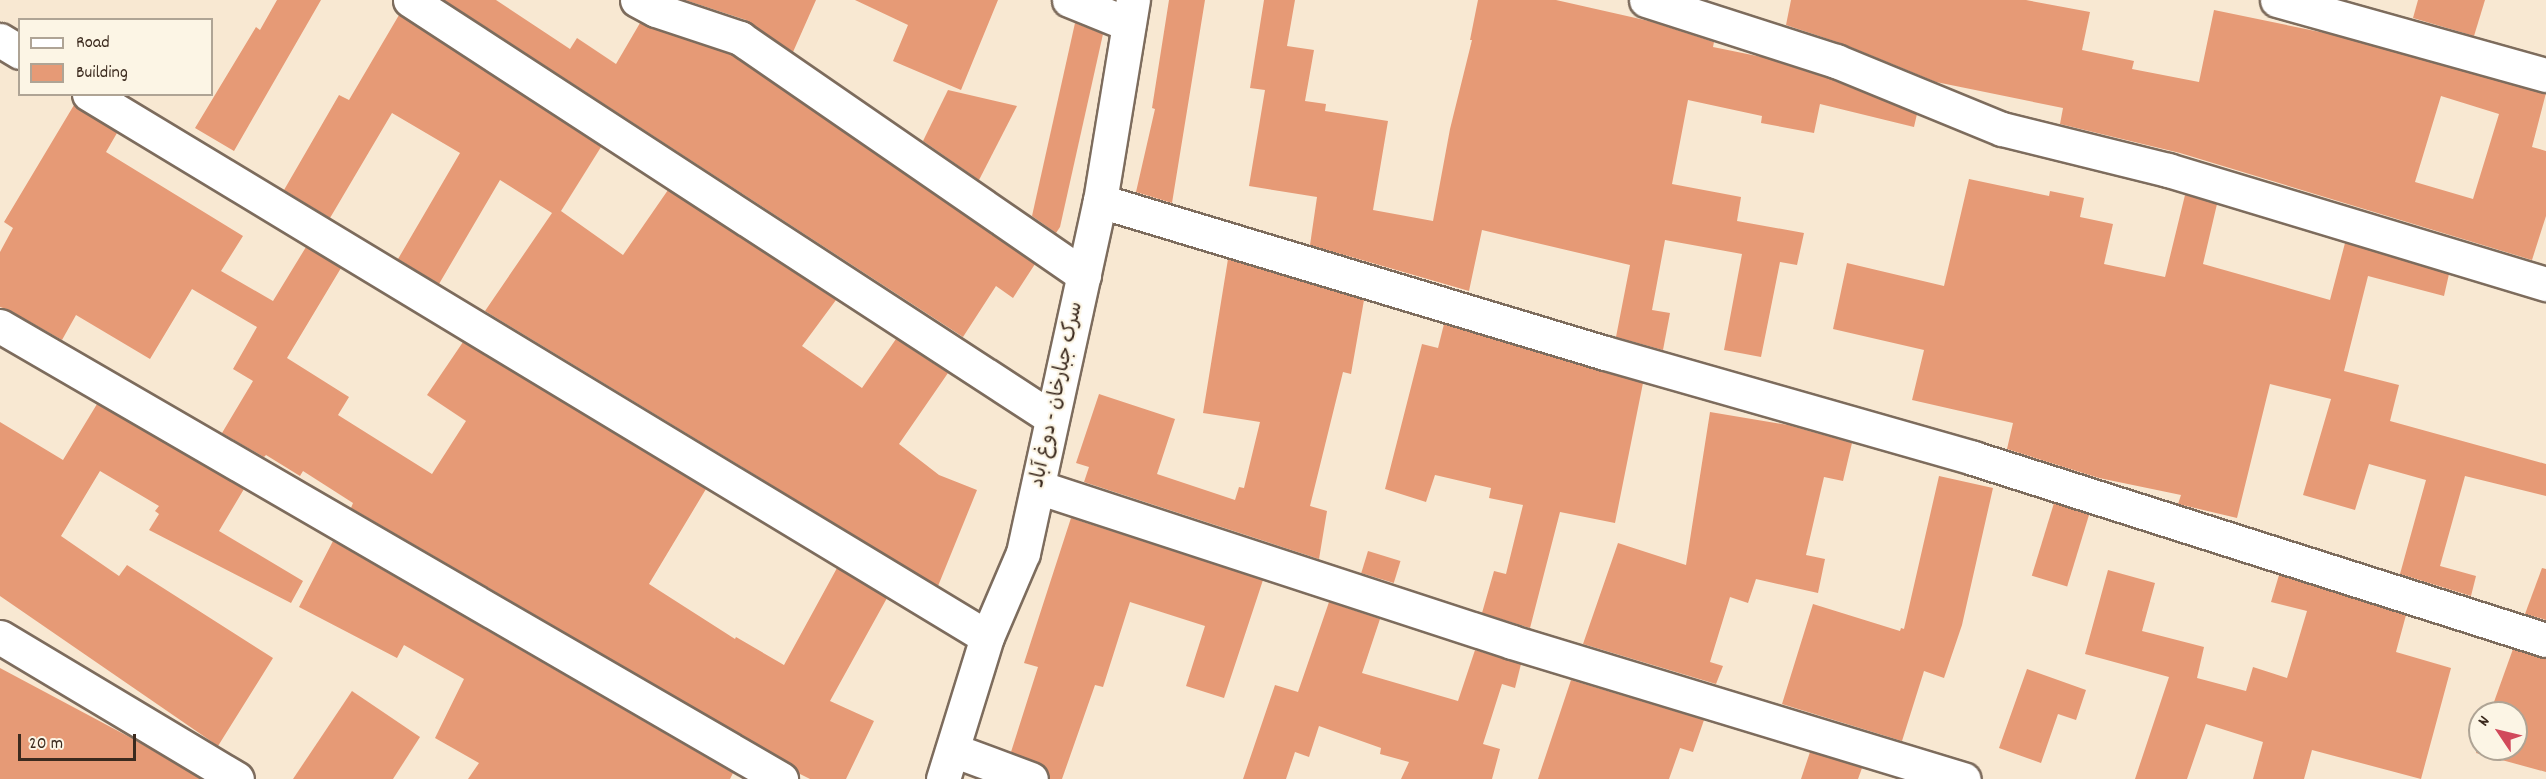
<!DOCTYPE html>
<meta charset="utf-8">
<style>
body{margin:0}
#map{position:relative;width:2546px;height:779px;overflow:hidden;background:#f8e8d2;font-family:Dekko,"Playpen Sans Arabic",sans-serif}
div>[style]{position:absolute}
.building>*{inset:0;background:#e69a76;transform-origin:0 0}
.roads{filter:drop-shadow(2px 0 #7d6c5d) drop-shadow(-2px 0 #7d6c5d) drop-shadow(0 2px #7d6c5d) drop-shadow(0 -2px #7d6c5d)}
.minor>*{height:33px;margin:-16.5px;padding:0 16.5px;transform-origin:16.5px;border-radius:16.5px;background:#fff}
span{translate:-50% -50%;white-space:nowrap;text-align:center;line-height:1.15;-webkit-text-stroke:4.5px #fcf5e5;paint-order:stroke}
.street-label{font-size:20px;color:#3b2a1e}
.legend{position:absolute;left:18px;top:18px;width:195px;height:78px;box-sizing:border-box;background:#fcf5e5;border:2px solid #afa495;margin:0;padding:8px 10px;list-style:none;font-size:18px;color:#3b2a1e}
.legend li{display:flex;align-items:center;gap:12px;height:30px}
.legend b{width:30px;border:2px solid #afa495}
.north{position:absolute;left:2468px;top:701px;width:60px;height:60px;box-sizing:border-box;background:#fcf5e5;border:2px solid #afa495;border-radius:50%;rotate:305deg;font-size:16px;font-weight:700;line-height:24px;text-align:center;color:#3b2a1e}
.north::after{content:'';display:block;margin:auto;width:21px;height:27px;background:#d1495b;clip-path:polygon(50% 0,100% 100%,50% 72%,0 100%)}
.scale{position:absolute;left:18px;top:734px;width:118px;height:27px;box-sizing:border-box;border:3px solid #3b2a1e;border-top:0;padding-left:8px;font-size:18px;line-height:21px;white-space:nowrap;color:#3b2a1e;-webkit-text-stroke:4px #fcf5e5;paint-order:stroke}
</style>
<div id="map">
<div class="building">
<i style="clip-path:polygon(277px 0,321px 0,234px 151px,195px 128px,256px 27px,260px 30px)"></i>
<i style="clip-path:polygon(444px 0,496px 0,570px 49px,577px 38px,616px 64px,640px 23px,732px 55px,1035px 264px,1013px 298px,996px 286px,963px 337px)"></i>
<i style="clip-path:polygon(685px 0,816px 0,793px 52px,746px 20px)"></i>
<i style="clip-path:polygon(855px 0,998px 0,961px 90px,893px 61px,908px 25px)"></i>
<i style="clip-path:polygon(1169px 0,1205px 0,1172px 203px,1136px 192px,1155px 109px,1152px 108px)"></i>
<i style="clip-path:polygon(1264px 0,1295px 0,1287px 46px,1314px 50px,1305px 101px,1326px 104px,1325px 111px,1388px 121px,1373px 210px,1433px 221px,1450px 129px,1472px 40px,1470px 40px,1478px 0,1556px 0,1649px 21px,1714px 42px,1713px 47px,1762px 57px,1830px 79px,1917px 114px,1914px 127px,1820px 104px,1814px 133px,1761px 123px,1762px 116px,1688px 100px,1672px 184px,1741px 197px,1737px 221px,1804px 233px,1797px 265px,1780px 262px,1761px 357px,1724px 350px,1742px 254px,1665px 240px,1652px 310px,1670px 313px,1663px 350px,1616px 337px,1630px 265px,1482px 230px,1469px 291px,1310px 245px,1317px 197px,1249px 186px,1265px 90px,1250px 88px)"></i>
<i style="clip-path:polygon(evenodd,1791px 0,2026px 0,2090px 12px,2082px 50px,2134px 61px,2132px 69px,2199px 82px,2214px 10px,2325px 33px,2546px 93px,2532px 147px,2546px 151px,2546px 216px,2532px 260px,2180px 153px,2060px 124px,2063px 108px,1936px 82px,1843px 44px,1786px 25px,1791px 0,2441px 96px,2499px 114px,2473px 199px,2415px 182px,2441px 96px)"></i>
<i style="clip-path:polygon(2418px 0,2485px 0,2474px 36px,2413px 18px)"></i>
<i style="clip-path:polygon(399px 15px,601px 147px,561px 211px,623px 255px,668px 190px,836px 300px,802px 346px,862px 388px,896px 339px,948px 373px,899px 444px,939px 475px,977px 490px,938px 586px,485px 311px,552px 213px,500px 180px,439px 284px,398px 259px,460px 153px,392px 113px,330px 218px,284px 190px,339px 95px,349px 100px)"></i>
<i style="clip-path:polygon(1075px 23px,1103px 34px,1060px 227px,1056px 233px,1032px 216px)"></i>
<i style="clip-path:polygon(948px 90px,1017px 106px,979px 180px,923px 141px)"></i>
<i style="clip-path:polygon(74px 105px,117px 133px,106px 152px,243px 236px,221px 271px,273px 301px,306px 247px,341px 268px,287px 358px,349px 397px,338px 415px,432px 474px,466px 421px,427px 395px,463px 342px,706px 489px,649px 584px,735px 639px,736px 637px,784px 665px,837px 568px,887px 598px,830px 701px,874px 721px,846px 779px,810px 779px,798px 773px,790px 763px,351px 508px,353px 503px,303px 471px,300px 476px,266px 455px,264px 457px,222px 433px,253px 381px,233px 369px,257px 327px,192px 289px,150px 359px,76px 315px,62px 340px,9px 310px,0 307px,0 252px,13px 228px,4px 222px)"></i>
<i style="clip-path:polygon(1969px 179px,2049px 196px,2050px 191px,2084px 198px,2080px 217px,2113px 224px,2104px 264px,2165px 277px,2185px 195px,2217px 204px,2203px 264px,2330px 300px,2345px 243px,2449px 274px,2444px 296px,2368px 276px,2344px 371px,2399px 385px,2390px 421px,2546px 464px,2546px 496px,2465px 476px,2440px 566px,2476px 576px,2471px 596px,2400px 574px,2426px 480px,2369px 464px,2355px 510px,2303px 495px,2331px 399px,2270px 384px,2237px 518px,2178px 504px,2181px 495px,2099px 478px,2007px 449px,2013px 423px,1912px 400px,1924px 350px,1833px 329px,1847px 263px,1944px 286px)"></i>
<i style="clip-path:polygon(1228px 259px,1364px 300px,1351px 374px,1343px 372px,1310px 506px,1327px 511px,1319px 559px,1084px 482px,1089px 467px,1076px 463px,1099px 394px,1175px 419px,1157px 474px,1235px 500px,1239px 487px,1244px 488px,1260px 422px,1203px 413px)"></i>
<i style="clip-path:polygon(1444px 324px,1643px 383px,1615px 523px,1560px 512px,1530px 628px,1482px 613px,1494px 571px,1506px 574px,1523px 505px,1489px 498px,1491px 488px,1435px 475px,1426px 502px,1385px 489px,1422px 344px,1438px 348px)"></i>
<i style="clip-path:polygon(97px 404px,244px 489px,219px 531px,303px 581px,291px 603px,149px 530px,159px 514px,155px 511px,159px 506px,100px 471px,61px 536px,119px 576px,127px 565px,273px 658px,218px 746px,0 596px,0 422px,63px 460px)"></i>
<i style="clip-path:polygon(1710px 412px,1788px 425px,1852px 443px,1843px 481px,1824px 477px,1806px 555px,1825px 559px,1818px 593px,1756px 579px,1748px 603px,1730px 597px,1710px 662px,1723px 666px,1716px 684px,1583px 644px,1618px 543px,1686px 565px)"></i>
<i style="clip-path:polygon(1939px 476px,1993px 488px,1962px 625px,1944px 678px,1924px 671px,1902px 741px,1782px 704px,1813px 604px,1900px 631px,1901px 628px,1904px 629px)"></i>
<i style="left:2054px;top:503px;width:37px;height:76px;rotate:17deg"></i>
<i style="clip-path:polygon(1071px 518px,1263px 580px,1224px 698px,1186px 686px,1205px 626px,1130px 602px,1103px 687px,1095px 685px,1062px 779px,1049px 779px,1045px 767px,1011px 752px,1038px 667px,1024px 663px)"></i>
<i style="clip-path:polygon(333px 541px,733px 773px,730px 779px,468px 779px,479px 763px,435px 738px,464px 679px,404px 645px,397px 658px,299px 607px)"></i>
<i style="left:1368px;top:551px;width:34px;height:23px;rotate:17deg"></i>
<i style="clip-path:polygon(2542px 568px,2546px 569px,2546px 620px,2525px 614px)"></i>
<i style="clip-path:polygon(2108px 570px,2155px 583px,2142px 631px,2204px 647px,2197px 678px,2246px 691px,2253px 667px,2287px 678px,2307px 611px,2271px 602px,2279px 575px,2406px 615px,2396px 652px,2451px 668px,2421px 779px,2312px 750px,2304px 779px,2253px 779px,2263px 742px,2206px 724px,2187px 779px,2135px 779px,2169px 677px,2085px 654px)"></i>
<i style="clip-path:polygon(1329px 602px,1380px 619px,1362px 673px,1458px 701px,1475px 650px,1521px 664px,1515px 688px,1502px 684px,1483px 744px,1500px 749px,1492px 779px,1401px 779px,1409px 762px,1380px 754px,1381px 748px,1319px 726px,1309px 757px,1295px 752px,1286px 779px,1243px 779px,1275px 685px,1298px 692px)"></i>
<i style="clip-path:polygon(2513px 649px,2546px 658px,2546px 772px,2476px 753px,2480px 741px,2480px 749px,2516px 749px,2516px 713px,2490px 713px)"></i>
<i style="clip-path:polygon(0 668px,135px 740px,201px 779px,0 779px)"></i>
<i style="clip-path:polygon(2027px 669px,2086px 690px,2076px 720px,2058px 714px,2041px 763px,1999px 748px)"></i>
<i style="clip-path:polygon(1571px 680px,1704px 720px,1693px 752px,1680px 748px,1669px 779px,1538px 779px)"></i>
<i style="clip-path:polygon(352px 691px,420px 737px,393px 779px,293px 779px)"></i>
<i style="clip-path:polygon(1810px 752px,1862px 768px,1858px 779px,1801px 779px)"></i>
</div>
<div class="roads">
<div class="minor">
<i style="left:410px;top:0;width:766px;rotate:33.07deg"></i>
<i style="left:637px;top:0;width:21px;rotate:28deg"></i>
<i style="left:656px;top:10px;width:89px;rotate:18.4deg"></i>
<i style="left:740px;top:38px;width:418px;rotate:34.6deg"></i>
<i style="left:1069px;top:0;width:64px;rotate:22.1deg"></i>
<i style="left:1646px;top:0;width:200px;rotate:17.8deg"></i>
<i style="left:1836px;top:61px;width:179px;rotate:22.3deg"></i>
<i style="left:2002px;top:129px;width:171px;rotate:13.9deg"></i>
<i style="left:2168px;top:170px;width:395px;rotate:16.8deg"></i>
<i style="left:2277px;top:0;width:279px;rotate:15.6deg"></i>
<i style="left:0;top:40px;width:23px;rotate:31deg"></i>
<i style="left:89px;top:94px;width:1049px;rotate:31.16deg"></i>
<i style="left:1100px;top:201px;width:527px;rotate:16.75deg"></i>
<i style="left:1605px;top:353px;width:383px;rotate:15.9deg"></i>
<i style="left:1973px;top:458px;width:601px;rotate:17.62deg"></i>
<i style="left:0;top:326px;width:903px;rotate:30.11deg"></i>
<i style="left:1038px;top:487px;width:499px;rotate:18.1deg"></i>
<i style="left:1512px;top:642px;width:472px;rotate:16.9deg"></i>
<i style="left:0;top:637px;width:276px;rotate:30.9deg"></i>
<i style="left:953px;top:750px;width:83px;rotate:20.4deg"></i>
<i style="left:943px;top:779px;width:149px;rotate:-72.8deg"></i>
<i style="left:987px;top:637px;width:91px;rotate:-66.8deg"></i>
<i style="left:1023px;top:553px;width:360px;rotate:-77.7deg"></i>
<i style="left:1100px;top:201px;width:204px;rotate:-80.7deg"></i>
</div>
</div>
<div class="street-label">
<span style="left:1058px;top:395px;rotate:-78deg">سرک جبارخان - دوغ آباد</span>
</div>
<ul class="legend">
<li><b style="height:8px;background:#fff"></b>Road</li>
<li><b style="height:16px;background:#e69a76"></b>Building</li>
</ul>
<div class="north">N</div>
<div class="scale">20 m</div>
</div>
